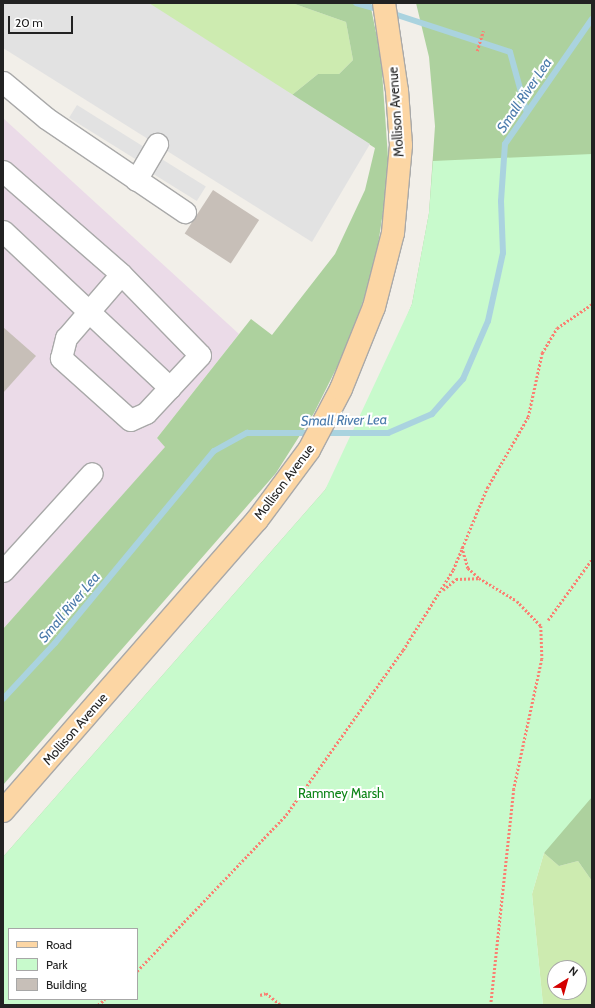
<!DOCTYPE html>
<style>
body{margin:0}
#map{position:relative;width:595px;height:1008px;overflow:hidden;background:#f2efe9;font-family:Cabin,sans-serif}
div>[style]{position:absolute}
.industrial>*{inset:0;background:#ebdbe8}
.grass>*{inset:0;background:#cdebb0}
.forest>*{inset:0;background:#add19e}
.park>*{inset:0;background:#c8facc}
.parking>*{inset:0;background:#e2e2e2;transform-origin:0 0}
.stream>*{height:6px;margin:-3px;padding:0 3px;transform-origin:3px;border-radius:3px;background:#aad3df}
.building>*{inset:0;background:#c7bfb8;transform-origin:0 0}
.path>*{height:2.5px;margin-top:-1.25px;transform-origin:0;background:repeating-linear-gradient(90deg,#fa8072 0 2px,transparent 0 4px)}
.roads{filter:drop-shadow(1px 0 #a9a9a9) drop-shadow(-1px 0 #a9a9a9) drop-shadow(0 1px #a9a9a9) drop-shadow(0 -1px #a9a9a9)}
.minor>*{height:21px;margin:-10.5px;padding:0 10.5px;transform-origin:10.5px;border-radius:10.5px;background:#fff}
.major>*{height:22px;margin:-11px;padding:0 11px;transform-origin:11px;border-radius:11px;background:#fcd6a4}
span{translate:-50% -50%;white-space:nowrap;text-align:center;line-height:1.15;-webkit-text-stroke:4px #fff;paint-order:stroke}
.street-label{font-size:13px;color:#222}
.park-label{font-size:13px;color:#0c8416}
.water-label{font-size:14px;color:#4a7aab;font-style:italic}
.frame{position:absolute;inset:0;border:4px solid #222;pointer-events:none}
.legend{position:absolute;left:8px;top:928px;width:130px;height:72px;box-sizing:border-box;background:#fff;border:1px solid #a7a7a7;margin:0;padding:5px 7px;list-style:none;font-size:12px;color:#222}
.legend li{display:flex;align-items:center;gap:8px;height:20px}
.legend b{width:20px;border:1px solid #a7a7a7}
.north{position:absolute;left:547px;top:960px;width:40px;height:40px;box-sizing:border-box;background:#fff;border:1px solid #a7a7a7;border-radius:50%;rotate:37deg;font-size:11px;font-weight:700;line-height:16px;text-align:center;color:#222}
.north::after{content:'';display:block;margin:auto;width:14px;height:18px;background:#d40000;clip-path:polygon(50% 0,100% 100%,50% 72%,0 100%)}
.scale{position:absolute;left:8px;top:16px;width:65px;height:18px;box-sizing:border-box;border:2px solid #222;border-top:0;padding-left:5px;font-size:12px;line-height:14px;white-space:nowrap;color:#222;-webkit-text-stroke:3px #fff;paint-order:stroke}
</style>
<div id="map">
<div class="industrial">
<i style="clip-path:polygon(3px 118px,239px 334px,157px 438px,166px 447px,3px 629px)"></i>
</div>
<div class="grass">
<i style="clip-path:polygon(145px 3px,292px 3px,346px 22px,353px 60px,339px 74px,318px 74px,292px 95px)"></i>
<i style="clip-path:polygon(evenodd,544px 853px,559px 866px,578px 861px,592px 881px,592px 1005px,543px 1005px,532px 894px,544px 853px,555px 968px,579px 968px,579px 992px,555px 992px,555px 968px)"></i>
</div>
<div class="forest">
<i style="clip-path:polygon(292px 3px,370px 3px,381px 57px,389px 172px,375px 265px,349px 343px,314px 413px,276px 473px,3px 785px,3px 629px,165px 447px,157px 438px,251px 319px,272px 335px,335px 254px,365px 190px,375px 148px,292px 95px,318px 74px,339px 74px,353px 60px,346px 22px)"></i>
<i style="clip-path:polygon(416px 3px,592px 3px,592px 238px,9px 929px,3px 857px,325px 490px,356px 440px,412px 304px,429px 213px,435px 126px,429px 57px)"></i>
<i style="clip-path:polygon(592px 776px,592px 881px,578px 861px,559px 866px,544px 853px,556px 825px)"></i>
</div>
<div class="park">
<i style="clip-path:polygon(evenodd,592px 154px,592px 797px,544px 853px,532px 894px,543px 1005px,3px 1005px,3px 857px,325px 490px,412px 304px,429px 213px,433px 161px,592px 154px,9px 929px,137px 929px,137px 999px,9px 999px,9px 929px)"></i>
</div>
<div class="parking">
<i style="clip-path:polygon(3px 3px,149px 3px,370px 144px,312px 242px,3px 48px)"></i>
<i style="left:77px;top:105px;width:80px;height:15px;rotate:32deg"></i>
<i style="left:160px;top:158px;width:54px;height:17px;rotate:32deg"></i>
</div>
<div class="stream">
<i style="left:356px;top:3px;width:25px;rotate:16deg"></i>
<i style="left:391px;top:13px;width:125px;rotate:18.1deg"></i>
<i style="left:510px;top:52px;width:60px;rotate:74.6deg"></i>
<i style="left:322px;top:433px;width:66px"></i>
<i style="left:388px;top:433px;width:48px;rotate:-23.4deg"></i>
<i style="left:432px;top:414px;width:47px;rotate:-48.5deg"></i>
<i style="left:463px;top:379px;width:63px;rotate:-66.7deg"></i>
<i style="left:488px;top:321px;width:70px;rotate:-77.6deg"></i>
<i style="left:503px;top:253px;width:52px;rotate:-92.2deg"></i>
<i style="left:501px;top:201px;width:57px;rotate:-86deg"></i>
<i style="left:505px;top:144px;width:152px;rotate:-55.2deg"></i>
<i style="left:3px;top:699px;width:76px;rotate:-47.1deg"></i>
<i style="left:55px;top:643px;width:249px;rotate:-50.4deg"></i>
<i style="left:214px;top:451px;width:38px;rotate:-29deg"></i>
<i style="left:247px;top:433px;width:66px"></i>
</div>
<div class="building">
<i style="left:213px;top:190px;width:55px;height:52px;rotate:33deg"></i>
<i style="clip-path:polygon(3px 327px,36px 356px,3px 393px)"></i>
</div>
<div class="path">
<i style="left:477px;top:51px;width:21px;rotate:-73deg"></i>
<i style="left:462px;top:547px;width:22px;rotate:74deg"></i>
<i style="left:468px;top:568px;width:15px;rotate:42deg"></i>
<i style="left:443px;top:590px;width:17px;rotate:-40deg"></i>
<i style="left:456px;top:579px;width:23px;rotate:-2deg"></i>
<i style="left:479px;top:578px;width:44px;rotate:31.2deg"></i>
<i style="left:517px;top:601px;width:35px;rotate:46deg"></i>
<i style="left:541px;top:626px;width:33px;rotate:88deg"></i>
<i style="left:542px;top:659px;width:133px;rotate:102.2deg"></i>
<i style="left:514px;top:789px;width:217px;rotate:96.1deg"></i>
<i style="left:548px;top:620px;width:75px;rotate:-54.2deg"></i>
<i style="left:137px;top:971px;width:216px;rotate:-46.3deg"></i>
<i style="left:286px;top:815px;width:202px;rotate:-54.7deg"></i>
<i style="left:403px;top:650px;width:94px;rotate:-58deg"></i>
<i style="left:453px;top:570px;width:89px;rotate:-67.5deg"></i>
<i style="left:487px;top:488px;width:82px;rotate:-60deg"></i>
<i style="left:528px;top:417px;width:66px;rotate:-77.7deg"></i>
<i style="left:542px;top:353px;width:29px;rotate:-59deg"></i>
<i style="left:557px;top:328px;width:42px;rotate:-34.4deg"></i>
<i style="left:260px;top:995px;width:6px;rotate:-18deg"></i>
<i style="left:266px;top:993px;width:19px;rotate:39deg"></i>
<i style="left:98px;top:1005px;width:9px;rotate:-41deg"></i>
</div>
<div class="roads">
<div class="minor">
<i style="left:3px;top:82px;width:56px;rotate:39.9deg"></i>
<i style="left:46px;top:118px;width:168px;rotate:34.1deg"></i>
<i style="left:3px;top:171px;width:157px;rotate:41.1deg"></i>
<i style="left:121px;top:274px;width:113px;rotate:45.7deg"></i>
<i style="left:200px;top:355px;width:79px;rotate:133deg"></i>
<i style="left:146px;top:413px;width:17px;rotate:156deg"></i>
<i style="left:130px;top:420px;width:93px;rotate:-138.1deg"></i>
<i style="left:61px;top:358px;width:21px;rotate:-76deg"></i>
<i style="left:66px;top:338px;width:84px;rotate:-49.3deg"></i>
<i style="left:136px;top:180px;width:42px;rotate:-59.7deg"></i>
<i style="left:3px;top:231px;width:229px;rotate:43.2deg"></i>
<i style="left:3px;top:571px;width:132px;rotate:-47.8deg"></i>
</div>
<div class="major">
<i style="left:3px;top:811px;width:386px;rotate:-48.9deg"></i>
<i style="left:257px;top:520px;width:87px;rotate:-53.4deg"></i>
<i style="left:309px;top:450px;width:69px;rotate:-62.3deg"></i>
<i style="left:341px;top:389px;width:88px;rotate:-68.1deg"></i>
<i style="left:374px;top:307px;width:76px;rotate:-75.6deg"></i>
<i style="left:393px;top:233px;width:88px;rotate:-84.8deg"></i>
<i style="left:401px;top:145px;width:54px;rotate:-94.2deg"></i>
<i style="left:397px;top:91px;width:89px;rotate:-98.4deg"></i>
</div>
</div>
<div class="street-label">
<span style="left:396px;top:112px;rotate:-94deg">Mollison Avenue</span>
<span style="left:284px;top:482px;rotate:-53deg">Mollison Avenue</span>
<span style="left:75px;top:729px;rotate:-49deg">Mollison Avenue</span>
</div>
<div class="park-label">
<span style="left:341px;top:793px">Rammey Marsh</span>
</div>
<div class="water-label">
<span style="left:524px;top:95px;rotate:-56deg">Small River Lea</span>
<span style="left:344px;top:420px;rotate:-1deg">Small River Lea</span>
<span style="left:69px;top:607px;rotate:-50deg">Small River Lea</span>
</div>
<div class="frame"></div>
<ul class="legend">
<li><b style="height:5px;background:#fcd6a4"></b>Road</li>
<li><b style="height:11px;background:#c8facc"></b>Park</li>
<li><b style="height:11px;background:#c7bfb8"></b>Building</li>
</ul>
<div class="north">N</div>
<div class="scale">20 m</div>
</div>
